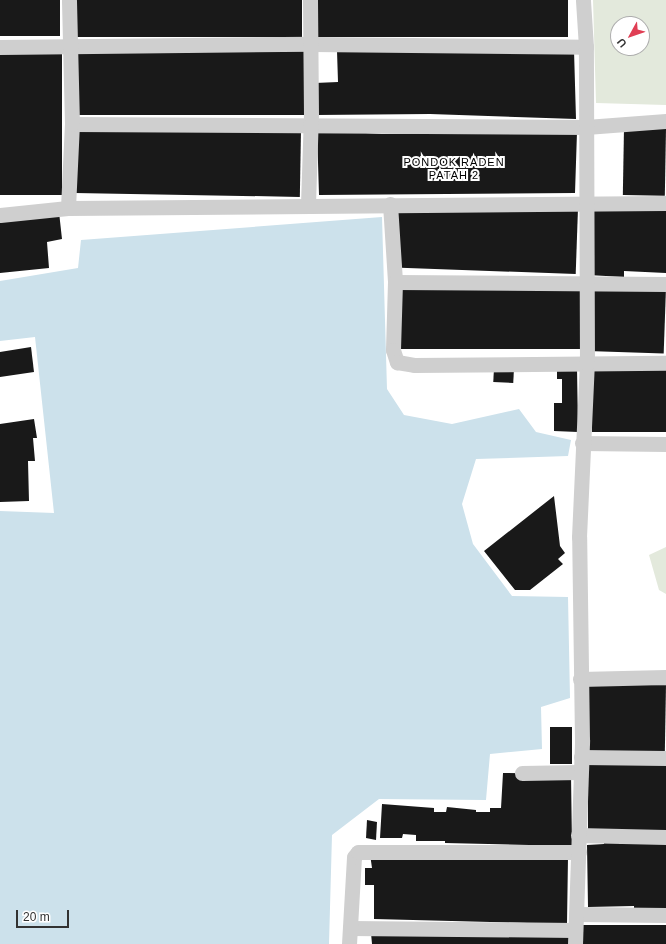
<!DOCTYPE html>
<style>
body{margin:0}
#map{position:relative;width:666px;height:944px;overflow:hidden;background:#fff;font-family:Helvetica,sans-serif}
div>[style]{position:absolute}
.green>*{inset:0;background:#e3e9dc}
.water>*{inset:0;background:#cce1eb}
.building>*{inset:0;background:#191919;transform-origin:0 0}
.minor>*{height:15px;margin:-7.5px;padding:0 7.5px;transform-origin:7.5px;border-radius:7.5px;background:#cfcfcf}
span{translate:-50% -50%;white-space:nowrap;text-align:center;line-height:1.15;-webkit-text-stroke:4px #fff;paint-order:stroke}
.neighbourhood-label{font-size:11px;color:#000;letter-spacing:1px}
.north{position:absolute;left:610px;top:16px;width:40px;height:40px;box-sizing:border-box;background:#fff;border:1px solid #adadad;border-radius:50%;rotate:230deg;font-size:11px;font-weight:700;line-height:16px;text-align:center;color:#323232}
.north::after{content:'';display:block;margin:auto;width:14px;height:18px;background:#e03e54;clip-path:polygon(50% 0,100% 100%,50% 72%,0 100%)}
.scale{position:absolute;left:16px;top:910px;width:53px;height:18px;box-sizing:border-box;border:2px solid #323232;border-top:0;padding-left:5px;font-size:12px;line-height:14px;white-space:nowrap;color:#323232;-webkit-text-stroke:3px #fff;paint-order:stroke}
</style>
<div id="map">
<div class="green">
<i style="clip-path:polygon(evenodd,593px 0,666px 0,666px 105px,596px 103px,593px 0,618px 24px,642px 24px,642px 48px,618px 48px,618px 24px)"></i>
<i style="clip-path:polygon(666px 547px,666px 594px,659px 590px,649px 555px)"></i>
</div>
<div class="water">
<i style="clip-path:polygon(382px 217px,387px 389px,404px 415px,452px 424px,519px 409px,536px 432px,571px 440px,568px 456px,476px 459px,462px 504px,473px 544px,512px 596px,568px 597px,570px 698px,541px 707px,542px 749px,490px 754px,486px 800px,379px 799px,332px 835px,329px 944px,0 944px,0 511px,54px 513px,35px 337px,0 341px,0 281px,78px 268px,81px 240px)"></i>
</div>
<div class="building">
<i style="left:0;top:0;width:60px;height:36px"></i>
<i style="left:75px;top:0;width:227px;height:37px"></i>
<i style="left:315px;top:0;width:253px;height:37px"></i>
<i style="left:0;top:49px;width:62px;height:146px"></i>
<i style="left:75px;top:50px;width:229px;height:65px"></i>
<i style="clip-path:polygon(574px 50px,576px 119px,430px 114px,316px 115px,315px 83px,338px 82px,337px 51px)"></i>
<i style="left:76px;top:128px;width:225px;height:65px;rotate:1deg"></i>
<i style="left:624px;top:128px;width:42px;height:67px;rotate:1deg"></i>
<i style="clip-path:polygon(317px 130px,382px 134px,577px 132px,575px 193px,319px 195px)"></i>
<i style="clip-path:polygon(589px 207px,666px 208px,666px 273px,624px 271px,624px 277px,588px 275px)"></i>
<i style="left:578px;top:208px;width:66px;height:182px;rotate:92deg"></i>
<i style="clip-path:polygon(59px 212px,62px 239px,47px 242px,49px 268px,0 273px,0 220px)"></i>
<i style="left:397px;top:285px;width:183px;height:64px"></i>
<i style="left:590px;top:286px;width:76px;height:65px;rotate:2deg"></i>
<i style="clip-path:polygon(31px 347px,34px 372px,0 377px,0 352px)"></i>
<i style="clip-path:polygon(557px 366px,577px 367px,578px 432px,554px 431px,554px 403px,562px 403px,562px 379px,557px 379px)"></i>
<i style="left:592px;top:367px;width:74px;height:65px"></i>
<i style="left:494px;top:368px;width:20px;height:14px;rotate:3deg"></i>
<i style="clip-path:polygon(34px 419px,37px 438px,33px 438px,35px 461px,28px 461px,29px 501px,0 502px,0 424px)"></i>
<i style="clip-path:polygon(554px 496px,560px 546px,565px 553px,558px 559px,563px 564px,530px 590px,515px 590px,484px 551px)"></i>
<i style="left:589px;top:684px;width:77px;height:68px;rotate:1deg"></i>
<i style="left:550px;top:727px;width:22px;height:37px"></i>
<i style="left:588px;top:764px;width:78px;height:68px"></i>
<i style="clip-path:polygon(503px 773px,571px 774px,572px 846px,445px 843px,445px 841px,416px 841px,416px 835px,403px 834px,402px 838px,380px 838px,382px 804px,434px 808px,434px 812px,446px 812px,447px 807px,476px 810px,476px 812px,490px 812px,490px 808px,501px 808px)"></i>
<i style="clip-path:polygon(367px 820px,377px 822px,376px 840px,366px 838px)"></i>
<i style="clip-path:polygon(604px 840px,620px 840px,619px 844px,666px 840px,666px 909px,634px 911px,634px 906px,588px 907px,587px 845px,604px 844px)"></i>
<i style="clip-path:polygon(370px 854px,568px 857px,567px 924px,374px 919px,374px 885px,365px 885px,365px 868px,372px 868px)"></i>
<i style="left:583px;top:925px;width:83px;height:19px"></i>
<i style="clip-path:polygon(371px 933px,570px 935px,570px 944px,372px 944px)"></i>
</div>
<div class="minor">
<i style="left:0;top:47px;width:312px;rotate:-0.6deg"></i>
<i style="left:312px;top:44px;width:274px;rotate:0.6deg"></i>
<i style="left:72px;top:124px;width:514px;rotate:0.33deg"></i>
<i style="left:586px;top:127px;width:80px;rotate:-4.3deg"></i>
<i style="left:308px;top:204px;width:89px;rotate:-88.1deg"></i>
<i style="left:311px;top:115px;width:115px;rotate:-90.5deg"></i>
<i style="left:390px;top:204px;width:78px;rotate:86.3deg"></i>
<i style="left:395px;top:282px;width:68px;rotate:91.7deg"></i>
<i style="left:393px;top:350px;width:13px;rotate:72deg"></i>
<i style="left:397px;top:362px;width:17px;rotate:10deg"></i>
<i style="left:414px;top:365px;width:252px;rotate:-0.5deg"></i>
<i style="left:68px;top:208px;width:84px;rotate:-87.3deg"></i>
<i style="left:72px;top:124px;width:124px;rotate:-91.4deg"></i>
<i style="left:0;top:215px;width:68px;rotate:-5.9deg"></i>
<i style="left:68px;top:208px;width:598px;rotate:-0.48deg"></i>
<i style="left:395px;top:282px;width:271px;rotate:0.4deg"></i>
<i style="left:582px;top:443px;width:84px;rotate:0.7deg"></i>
<i style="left:580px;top:679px;width:86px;rotate:-1.3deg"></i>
<i style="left:581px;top:757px;width:85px;rotate:0.7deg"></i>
<i style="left:522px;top:773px;width:57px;rotate:-1deg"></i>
<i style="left:578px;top:835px;width:88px;rotate:1.3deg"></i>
<i style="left:578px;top:914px;width:88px;rotate:0.7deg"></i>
<i style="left:350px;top:928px;width:225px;rotate:0.5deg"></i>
<i style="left:349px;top:944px;width:87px;rotate:-86.7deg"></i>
<i style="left:354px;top:857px;width:6px;rotate:-51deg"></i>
<i style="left:358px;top:852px;width:221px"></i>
<i style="left:575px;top:944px;width:204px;rotate:-88deg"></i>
<i style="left:582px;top:740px;width:203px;rotate:-90.8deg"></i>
<i style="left:579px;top:537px;width:173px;rotate:-87.4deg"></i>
<i style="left:587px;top:364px;width:317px;rotate:-90.2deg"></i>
<i style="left:586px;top:47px;width:47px;rotate:-93.7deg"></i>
</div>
<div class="neighbourhood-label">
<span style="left:454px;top:169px">PONDOK RADEN<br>PATAH 2</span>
</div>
<div class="north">U</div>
<div class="scale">20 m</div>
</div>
